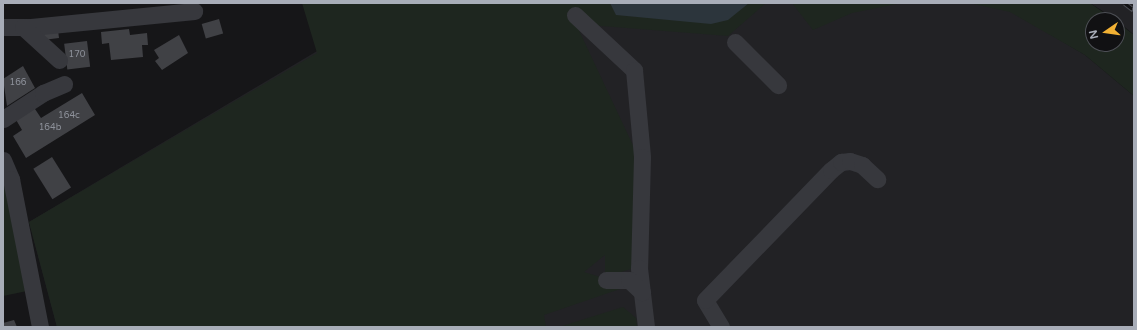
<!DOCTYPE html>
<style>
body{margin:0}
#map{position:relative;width:1137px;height:330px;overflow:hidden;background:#161618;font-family:"Varela Round",sans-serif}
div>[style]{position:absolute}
.built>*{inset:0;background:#222225}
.green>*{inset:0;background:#1e261f}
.water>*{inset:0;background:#2c353c}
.building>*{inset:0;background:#404145;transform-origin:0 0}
.minor>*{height:17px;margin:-8.5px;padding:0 8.5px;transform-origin:8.5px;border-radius:8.5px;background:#37383d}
.rail>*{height:4.5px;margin-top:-2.25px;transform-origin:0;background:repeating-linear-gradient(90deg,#111113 0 9px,#4a4c52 0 18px);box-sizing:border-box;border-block:1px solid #4a4c52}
span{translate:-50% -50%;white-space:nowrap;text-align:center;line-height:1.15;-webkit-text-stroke:3.5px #111113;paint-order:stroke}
.number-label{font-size:9px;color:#8e929b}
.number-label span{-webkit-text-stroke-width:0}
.frame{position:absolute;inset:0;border:4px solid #a8adb8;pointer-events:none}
.north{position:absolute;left:1085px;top:12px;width:40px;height:40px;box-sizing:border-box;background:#111113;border:1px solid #4d4f55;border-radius:50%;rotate:257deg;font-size:11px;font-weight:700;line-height:16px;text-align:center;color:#a8adb8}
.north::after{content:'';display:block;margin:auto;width:14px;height:18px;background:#f2b134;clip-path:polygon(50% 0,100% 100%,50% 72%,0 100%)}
</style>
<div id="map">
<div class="built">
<i style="clip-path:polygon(398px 3px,998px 3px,1085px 55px,1134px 96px,1134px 327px,57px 327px,29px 222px)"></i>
<i style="clip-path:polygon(1090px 3px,1134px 3px,1134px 35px,1117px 20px)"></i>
</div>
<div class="green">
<i style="clip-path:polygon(302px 3px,766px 3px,728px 36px,576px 24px,638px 156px,634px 268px,605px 277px,605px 255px,584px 272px,623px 284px,623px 288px,544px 315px,546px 327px,57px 327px,29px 222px,317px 53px)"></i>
<i style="clip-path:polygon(792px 3px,902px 3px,852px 13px,813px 30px)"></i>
<i style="clip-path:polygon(969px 3px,1090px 3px,1114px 20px,1093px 20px,1093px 44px,1117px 44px,1117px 22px,1134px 35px,1134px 96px,1085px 55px,1010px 12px)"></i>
<i style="clip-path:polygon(3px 178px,27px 291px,3px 296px)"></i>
<i style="clip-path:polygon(623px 307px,636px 318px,637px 327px,559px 327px)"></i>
</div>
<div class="water">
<i style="clip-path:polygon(610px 3px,749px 3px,728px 20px,711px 24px,616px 15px)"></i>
</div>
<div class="building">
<i style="left:219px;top:19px;width:15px;height:18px;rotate:74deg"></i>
<i style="clip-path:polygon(129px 29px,130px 35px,147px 33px,148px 45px,142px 45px,143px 57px,111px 60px,109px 43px,102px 44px,101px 32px)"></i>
<i style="left:58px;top:30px;width:8px;height:16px;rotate:83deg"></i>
<i style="clip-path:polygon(179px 35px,188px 53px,162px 70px,155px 61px,159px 58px,154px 50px)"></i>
<i style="left:87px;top:41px;width:26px;height:23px;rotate:83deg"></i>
<i style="clip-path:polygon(23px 66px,35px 88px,7px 106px,3px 79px)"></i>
<i style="clip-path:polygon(82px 93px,95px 115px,26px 158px,13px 136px,22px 130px,15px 118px,33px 106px,41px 118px)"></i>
<i style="left:52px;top:157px;width:36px;height:22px;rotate:58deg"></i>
<i style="clip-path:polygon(14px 320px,17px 327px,3px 327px,3px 323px)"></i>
</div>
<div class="minor">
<i style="left:575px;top:15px;width:81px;rotate:43deg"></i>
<i style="left:634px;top:70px;width:87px;rotate:84.7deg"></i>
<i style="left:642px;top:157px;width:111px;rotate:91.5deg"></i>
<i style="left:639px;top:268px;width:59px;rotate:83.2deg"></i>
<i style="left:3px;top:27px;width:28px"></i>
<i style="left:31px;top:27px;width:164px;rotate:-5.6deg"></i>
<i style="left:23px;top:27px;width:49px;rotate:42.5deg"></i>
<i style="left:735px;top:42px;width:61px;rotate:45deg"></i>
<i style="left:3px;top:119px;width:48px;rotate:-33deg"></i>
<i style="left:43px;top:93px;width:23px;rotate:-23deg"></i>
<i style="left:3px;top:160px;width:21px;rotate:67deg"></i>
<i style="left:11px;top:179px;width:151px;rotate:78.9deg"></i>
<i style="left:606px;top:280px;width:23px"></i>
<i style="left:629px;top:280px;width:18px;rotate:43deg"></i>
<i style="left:721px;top:327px;width:31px;rotate:-121deg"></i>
<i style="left:705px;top:300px;width:181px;rotate:-45.9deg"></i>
<i style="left:831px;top:170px;width:13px;rotate:-39deg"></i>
<i style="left:841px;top:162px;width:9px;rotate:-6deg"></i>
<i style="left:850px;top:161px;width:13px;rotate:18deg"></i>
<i style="left:862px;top:165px;width:21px;rotate:43deg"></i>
</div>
<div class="rail">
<i style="left:1125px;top:3px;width:11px;rotate:38deg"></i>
</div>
<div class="number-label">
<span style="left:77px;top:55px">170</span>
<span style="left:18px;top:83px">166</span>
<span style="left:69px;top:116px">164c</span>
<span style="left:50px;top:128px">164b</span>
</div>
<div class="frame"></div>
<div class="north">N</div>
</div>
